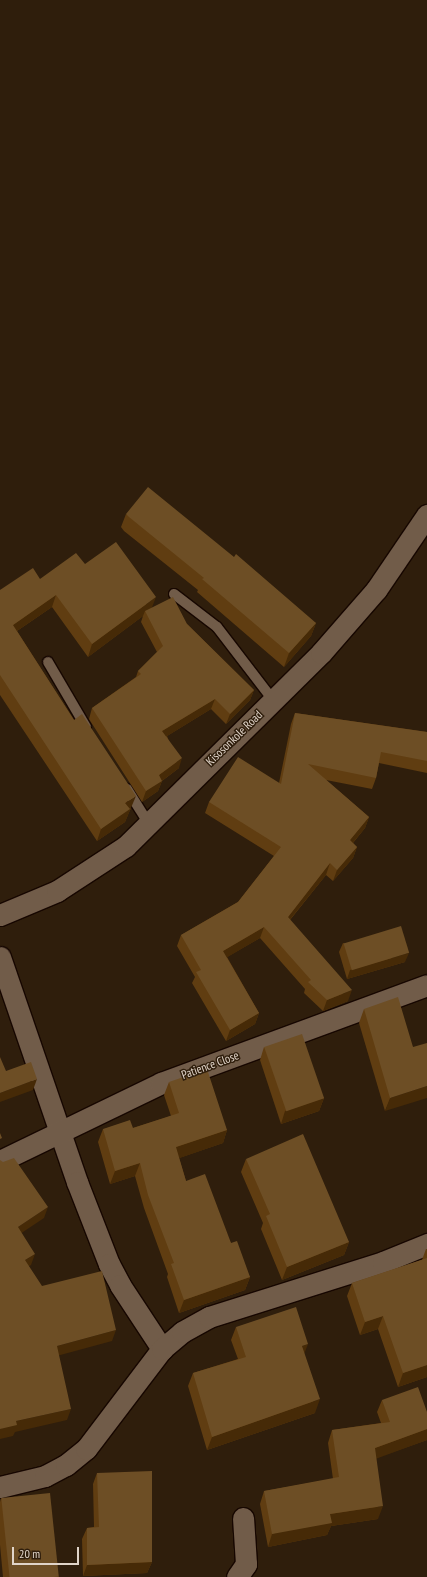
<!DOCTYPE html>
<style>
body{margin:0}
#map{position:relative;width:427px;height:1577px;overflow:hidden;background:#2f1e0c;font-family:"PT Sans Narrow",sans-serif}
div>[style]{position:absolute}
.roads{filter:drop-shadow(1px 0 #170700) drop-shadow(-1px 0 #170700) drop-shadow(0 1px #170700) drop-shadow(0 -1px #170700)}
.lane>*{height:10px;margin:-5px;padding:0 5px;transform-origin:5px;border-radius:5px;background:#715c49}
.street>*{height:21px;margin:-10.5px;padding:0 10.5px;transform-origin:10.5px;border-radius:10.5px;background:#715c49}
.wall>*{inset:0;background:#603d11}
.shaded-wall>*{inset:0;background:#462a07}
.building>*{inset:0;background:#6d4e25;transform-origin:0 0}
span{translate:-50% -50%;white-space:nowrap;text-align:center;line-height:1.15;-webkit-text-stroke:3px #2f1e0c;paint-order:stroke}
.street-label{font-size:12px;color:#e0d4c9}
.scale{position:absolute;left:12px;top:1547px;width:67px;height:18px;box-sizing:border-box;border:2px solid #e0d4c9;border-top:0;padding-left:5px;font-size:12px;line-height:14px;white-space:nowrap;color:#e0d4c9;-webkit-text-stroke:3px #2f1e0c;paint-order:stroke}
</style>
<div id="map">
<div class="roads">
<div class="lane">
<i style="left:174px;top:594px;width:54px;rotate:37.5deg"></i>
<i style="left:217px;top:627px;width:92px;rotate:52.5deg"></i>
<i style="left:48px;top:662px;width:75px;rotate:59.7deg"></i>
<i style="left:127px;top:789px;width:40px;rotate:58deg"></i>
</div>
<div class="street">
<i style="left:0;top:915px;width:62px;rotate:-22.8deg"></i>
<i style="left:57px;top:891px;width:82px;rotate:-33.1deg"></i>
<i style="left:126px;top:846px;width:274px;rotate:-44.7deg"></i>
<i style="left:321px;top:653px;width:84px;rotate:-48.9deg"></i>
<i style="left:376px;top:590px;width:91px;rotate:-55.8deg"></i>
<i style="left:0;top:957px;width:238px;rotate:71.1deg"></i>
<i style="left:77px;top:1182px;width:88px;rotate:68.7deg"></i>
<i style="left:109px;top:1264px;width:24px;rotate:62deg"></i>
<i style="left:120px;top:1285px;width:77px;rotate:56.7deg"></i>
<i style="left:0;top:1161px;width:179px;rotate:-25.8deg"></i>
<i style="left:161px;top:1083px;width:283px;rotate:-20.2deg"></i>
<i style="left:0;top:1487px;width:46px;rotate:-13.7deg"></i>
<i style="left:45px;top:1476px;width:24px;rotate:-28deg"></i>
<i style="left:66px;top:1465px;width:26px;rotate:-39deg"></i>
<i style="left:86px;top:1449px;width:126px;rotate:-52.8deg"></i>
<i style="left:162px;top:1349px;width:26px;rotate:-40deg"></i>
<i style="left:182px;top:1332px;width:31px;rotate:-29deg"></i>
<i style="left:209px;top:1317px;width:182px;rotate:-17.5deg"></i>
<i style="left:383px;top:1262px;width:48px;rotate:-22.2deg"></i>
<i style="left:237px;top:1577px;width:16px;rotate:-55deg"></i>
<i style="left:246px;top:1564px;width:46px;rotate:-93.7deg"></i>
</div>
</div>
<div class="wall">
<i style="clip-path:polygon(126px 514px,316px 623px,311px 636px,284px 667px,197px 592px,198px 590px,124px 531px,121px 527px)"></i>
<i style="clip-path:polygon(85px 564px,152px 608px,187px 624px,254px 690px,250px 700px,226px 724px,211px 709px,167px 736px,179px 768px,162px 781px,158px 791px,142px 802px,89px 719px,92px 708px,136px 677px,138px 671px,157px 652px,141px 622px,143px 616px,88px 657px,52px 607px,17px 631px,131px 809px,130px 810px,125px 822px,97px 841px,0 695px,0 590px,40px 579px)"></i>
<i style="clip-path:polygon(295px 713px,427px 732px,427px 773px,379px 763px,376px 778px,372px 789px,326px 780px,369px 817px,365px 828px,353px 843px,357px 847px,353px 858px,333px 881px,326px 875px,290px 920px,348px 1001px,323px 1011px,304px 993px,305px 989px,260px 938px,227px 957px,259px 1013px,255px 1024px,226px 1041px,192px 983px,195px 977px,177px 946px,181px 935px,238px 902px,274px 856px,205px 813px,209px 802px,279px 783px,291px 724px)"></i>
<i style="clip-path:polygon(343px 943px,405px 962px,347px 979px,339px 952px)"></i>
<i style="clip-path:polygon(364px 1009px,413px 1047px,385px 1111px,359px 1023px)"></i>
<i style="clip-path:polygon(264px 1047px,324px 1098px,319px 1111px,281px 1124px,260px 1060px)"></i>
<i style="clip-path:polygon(169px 1082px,227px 1130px,223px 1143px,179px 1158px,186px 1181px,231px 1243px,250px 1277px,245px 1290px,179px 1313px,167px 1277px,168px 1274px,144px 1208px,135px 1176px,110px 1184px,98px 1142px,103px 1129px,133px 1128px,171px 1116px,164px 1095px)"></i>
<i style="clip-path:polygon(246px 1159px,349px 1242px,344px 1255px,282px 1280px,261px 1229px,263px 1223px,241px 1172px)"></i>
<i style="clip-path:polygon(426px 1249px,427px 1249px,427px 1377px,398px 1387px,378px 1329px,360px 1335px,347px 1296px,352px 1283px,422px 1260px)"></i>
<i style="clip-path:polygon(236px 1327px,304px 1354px,315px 1413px,207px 1450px,188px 1386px,193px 1373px,238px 1359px,231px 1340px)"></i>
<i style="clip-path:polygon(382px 1400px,427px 1412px,427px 1440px,376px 1458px,378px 1519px,331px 1526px,327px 1535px,268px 1547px,260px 1504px,264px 1491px,333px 1479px,328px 1443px,332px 1430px,381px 1423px,377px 1412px)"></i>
<i style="clip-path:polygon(97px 1473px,152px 1562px,147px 1573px,83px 1576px,82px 1539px,87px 1528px,94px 1527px,93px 1484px)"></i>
<i style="clip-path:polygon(1px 1498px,59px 1577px,3px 1577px,0 1545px,0 1502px)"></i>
</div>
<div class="shaded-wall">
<i style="clip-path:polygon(56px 595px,52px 607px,8px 637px,13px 625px)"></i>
<i style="clip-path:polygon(156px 597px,151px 610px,145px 611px,143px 616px,88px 657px,92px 644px)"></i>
<i style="clip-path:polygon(316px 623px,311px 636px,284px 667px,289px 653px)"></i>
<i style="clip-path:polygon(254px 690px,250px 700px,226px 724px,230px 714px)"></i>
<i style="clip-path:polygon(215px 699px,211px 709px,159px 741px,162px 731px)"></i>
<i style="clip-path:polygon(182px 758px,179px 768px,159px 783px,162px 781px,158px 791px,142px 802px,146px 791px,159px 775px)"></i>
<i style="clip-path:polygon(136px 796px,125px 822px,97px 841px,101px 829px,125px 803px)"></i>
<i style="clip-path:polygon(369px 817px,365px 828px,346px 851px,350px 840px)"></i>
<i style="clip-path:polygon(357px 847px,353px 858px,333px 881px,337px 870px)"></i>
<i style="clip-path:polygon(330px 863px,326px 875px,283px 928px,288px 917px)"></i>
<i style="clip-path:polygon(264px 927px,260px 938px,219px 962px,223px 951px)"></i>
<i style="clip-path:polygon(409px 953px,405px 962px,347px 979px,350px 970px)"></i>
<i style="clip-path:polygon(352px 990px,348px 1001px,323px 1011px,327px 1000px)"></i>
<i style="clip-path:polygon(259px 1013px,255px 1024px,226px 1041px,230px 1030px)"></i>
<i style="clip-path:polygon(37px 1079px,33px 1090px,0 1102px,0 1093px)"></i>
<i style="clip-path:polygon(427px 1086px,427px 1098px,385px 1111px,390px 1098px)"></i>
<i style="clip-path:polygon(324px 1098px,319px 1111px,281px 1124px,285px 1111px)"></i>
<i style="clip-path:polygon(227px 1130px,223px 1143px,171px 1161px,176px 1147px)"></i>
<i style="clip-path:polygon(140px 1163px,135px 1176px,110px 1184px,115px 1171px)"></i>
<i style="clip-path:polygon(48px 1207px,44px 1218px,14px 1238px,18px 1227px)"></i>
<i style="clip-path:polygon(349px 1242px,344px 1255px,282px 1280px,287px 1267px)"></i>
<i style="clip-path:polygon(35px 1254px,31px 1265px,21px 1271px,25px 1260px)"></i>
<i style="clip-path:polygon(250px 1277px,245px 1290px,179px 1313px,184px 1300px)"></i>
<i style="clip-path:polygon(383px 1316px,378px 1329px,360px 1335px,365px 1322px)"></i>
<i style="clip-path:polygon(116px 1330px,112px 1341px,53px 1357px,57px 1346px)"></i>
<i style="clip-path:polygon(308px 1344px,303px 1357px,302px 1346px)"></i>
<i style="clip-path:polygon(427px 1365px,427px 1377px,398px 1387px,403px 1373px)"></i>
<i style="clip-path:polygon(320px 1399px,315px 1413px,207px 1450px,212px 1437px)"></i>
<i style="clip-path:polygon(71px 1409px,67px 1420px,15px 1432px,13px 1436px,0 1439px,0 1429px,16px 1421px)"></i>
<i style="clip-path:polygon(427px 1429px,427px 1440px,370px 1461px,375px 1448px)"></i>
<i style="clip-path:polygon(383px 1506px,378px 1519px,331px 1526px,327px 1535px,268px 1547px,272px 1534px,330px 1514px)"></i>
<i style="clip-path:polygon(152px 1562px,147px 1573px,83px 1576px,87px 1565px)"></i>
</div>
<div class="building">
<i style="clip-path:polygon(148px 487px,234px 557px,236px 554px,316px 623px,289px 653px,202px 579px,204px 578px,129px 517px,126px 514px)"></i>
<i style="clip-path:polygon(116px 542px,156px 597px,92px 644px,56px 595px,13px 625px,74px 720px,82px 714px,136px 796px,125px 803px,130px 809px,101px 829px,0 675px,0 590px,33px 568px,40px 579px,76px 553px,85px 564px)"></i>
<i style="clip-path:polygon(173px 597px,187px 624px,254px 690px,230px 714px,215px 699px,162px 731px,182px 758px,159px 775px,162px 781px,146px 791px,92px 708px,141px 674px,138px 671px,163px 646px,145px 611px)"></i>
<i style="clip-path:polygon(295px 713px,427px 732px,427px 761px,381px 752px,376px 778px,308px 764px,369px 817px,350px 840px,357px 847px,337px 870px,330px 863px,288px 917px,352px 990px,327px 1000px,308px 982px,311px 980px,264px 927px,223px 951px,259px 1013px,230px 1030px,196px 972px,201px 970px,181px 935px,238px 902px,281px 847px,209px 802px,238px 757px,281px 784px)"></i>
<i style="left:401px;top:926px;width:28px;height:60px;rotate:73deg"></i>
<i style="clip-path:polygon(398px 997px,413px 1047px,427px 1043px,427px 1086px,390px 1098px,364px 1009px)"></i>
<i style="left:302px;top:1034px;width:68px;height:40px;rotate:71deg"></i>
<i style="clip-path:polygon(0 1057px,6px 1071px,31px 1062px,37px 1079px,0 1093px)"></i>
<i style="clip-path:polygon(207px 1069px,227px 1130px,176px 1147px,186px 1181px,205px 1174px,231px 1243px,237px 1241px,250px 1277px,184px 1300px,171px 1264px,174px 1263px,148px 1195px,140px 1163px,115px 1171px,103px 1129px,130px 1120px,133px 1128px,179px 1113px,169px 1082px)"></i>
<i style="clip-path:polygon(0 1133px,2px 1138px,0 1139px)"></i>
<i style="clip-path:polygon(303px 1134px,349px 1242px,287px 1267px,266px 1216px,270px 1214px,246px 1159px)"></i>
<i style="clip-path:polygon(14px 1158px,48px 1207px,18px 1227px,35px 1254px,25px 1260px,42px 1286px,102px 1271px,116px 1330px,57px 1346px,71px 1409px,16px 1421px,17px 1425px,0 1429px,0 1160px,3px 1162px)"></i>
<i style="clip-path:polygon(427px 1258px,427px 1365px,403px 1373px,383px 1316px,365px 1322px,352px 1283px)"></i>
<i style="clip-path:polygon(296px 1307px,308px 1344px,302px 1346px,320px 1399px,212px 1437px,193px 1373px,246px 1357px,236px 1327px)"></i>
<i style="clip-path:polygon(418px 1387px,427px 1412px,427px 1429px,375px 1448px,383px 1506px,330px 1514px,332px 1523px,272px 1534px,264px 1491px,339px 1477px,332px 1430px,390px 1422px,382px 1400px)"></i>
<i style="clip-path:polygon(152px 1471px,152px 1562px,87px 1565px,87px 1528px,99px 1527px,97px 1473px)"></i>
<i style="left:50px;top:1493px;width:84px;height:49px;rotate:84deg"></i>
</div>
<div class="street-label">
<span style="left:234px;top:738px;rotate:-44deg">Kisosonkole Road</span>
<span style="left:210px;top:1065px;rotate:-20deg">Patience Close</span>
</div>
<div class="scale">20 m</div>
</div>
